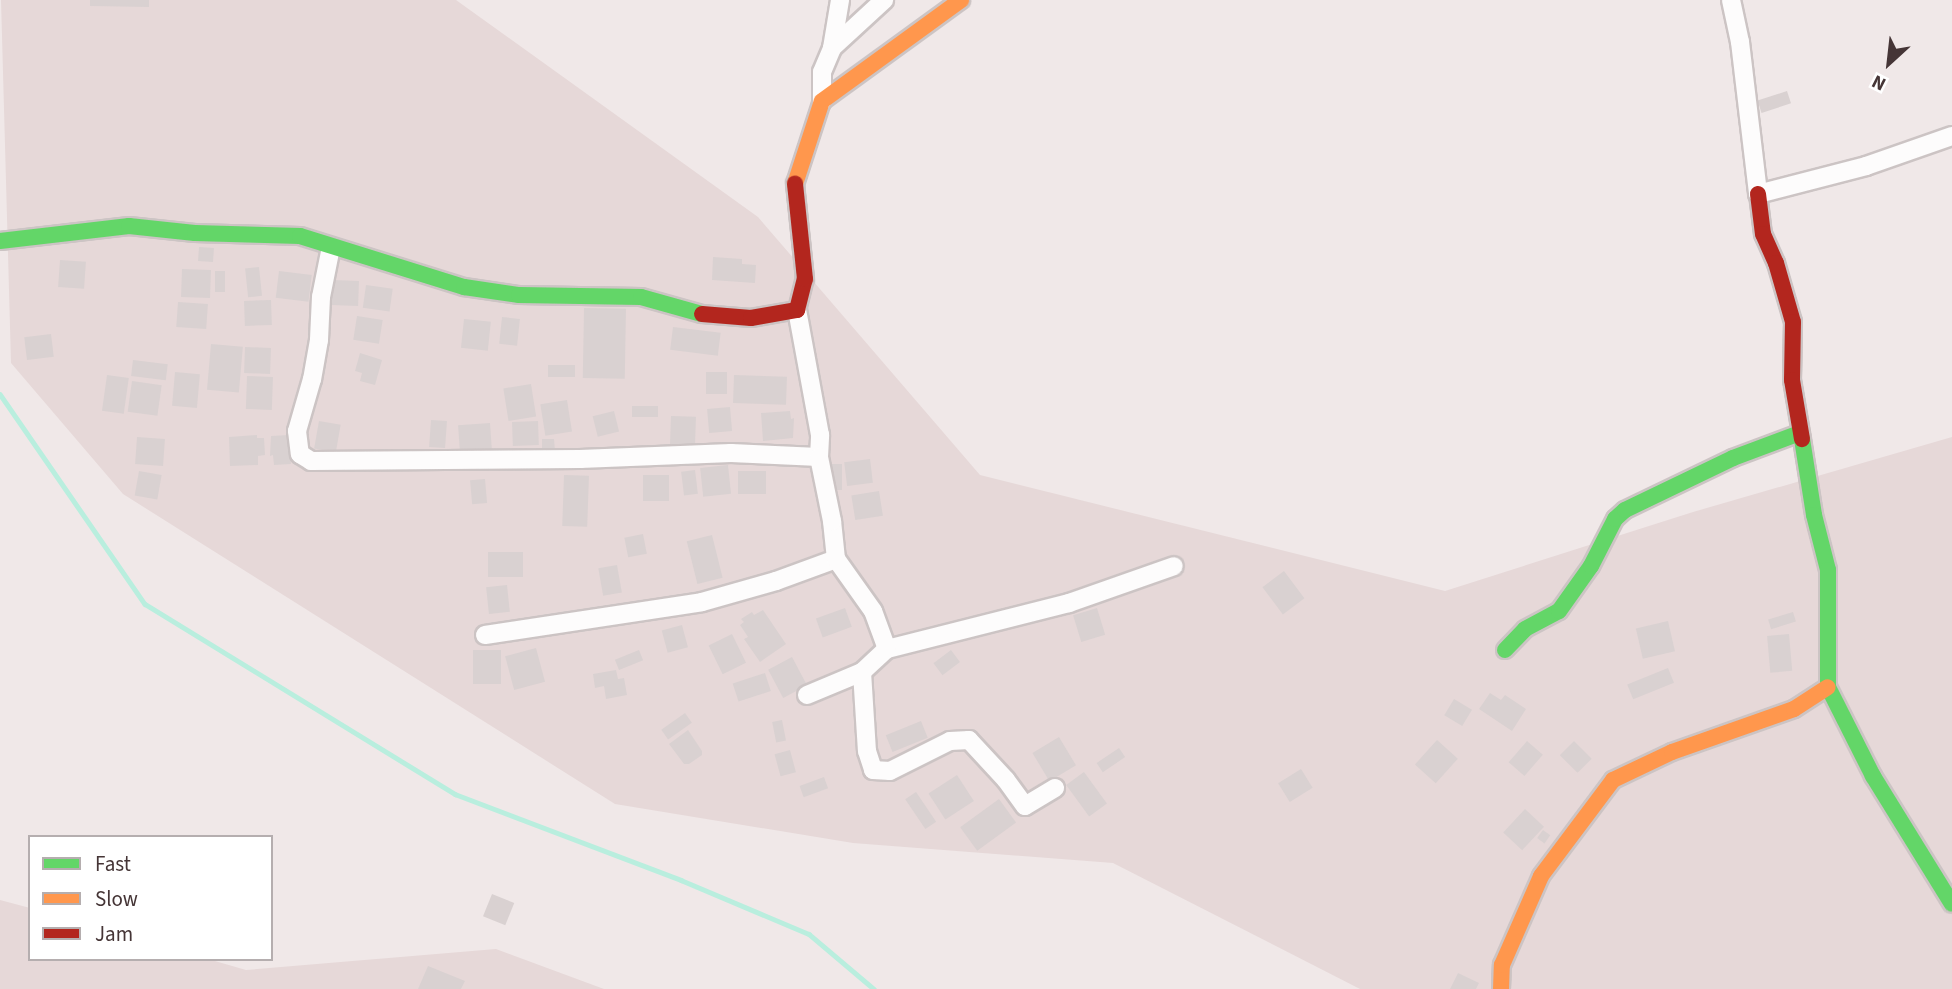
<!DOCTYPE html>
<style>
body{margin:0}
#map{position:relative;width:1952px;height:989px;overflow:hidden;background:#f0e8e8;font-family:"Source Sans 3",sans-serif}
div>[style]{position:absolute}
.residential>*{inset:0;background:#e6d8d8}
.stream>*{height:4.5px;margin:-2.25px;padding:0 2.25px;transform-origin:2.25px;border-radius:2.25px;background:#b9eede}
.building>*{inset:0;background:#d9d1d1;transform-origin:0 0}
.roads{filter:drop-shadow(2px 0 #ccc4c4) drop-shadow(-2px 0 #ccc4c4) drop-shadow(0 2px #ccc4c4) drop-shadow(0 -2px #ccc4c4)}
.street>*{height:18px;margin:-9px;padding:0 9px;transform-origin:9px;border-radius:9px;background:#fdfcfc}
.fast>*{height:16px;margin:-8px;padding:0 8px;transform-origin:8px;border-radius:8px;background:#63d668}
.slow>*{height:16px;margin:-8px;padding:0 8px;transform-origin:8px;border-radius:8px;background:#ff974d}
.jam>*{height:16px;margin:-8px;padding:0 8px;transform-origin:8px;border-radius:8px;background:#b3261e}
span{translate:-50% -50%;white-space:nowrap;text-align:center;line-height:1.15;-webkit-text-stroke:5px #fff;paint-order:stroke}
.legend{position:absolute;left:28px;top:835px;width:245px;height:126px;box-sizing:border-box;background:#fff;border:2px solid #b5aeaf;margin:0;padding:9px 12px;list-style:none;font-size:21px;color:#453536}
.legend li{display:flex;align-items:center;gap:14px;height:35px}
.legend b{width:35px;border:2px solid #b5aeaf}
.north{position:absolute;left:1854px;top:28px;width:70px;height:70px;-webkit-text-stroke:5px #fff;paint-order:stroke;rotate:207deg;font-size:19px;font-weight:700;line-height:28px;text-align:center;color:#453536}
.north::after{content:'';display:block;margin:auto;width:24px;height:32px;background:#453536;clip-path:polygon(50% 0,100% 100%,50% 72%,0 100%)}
</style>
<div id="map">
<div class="residential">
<i style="clip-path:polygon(1px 0,456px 0,758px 217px,980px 475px,1445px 591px,1693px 512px,1952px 437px,1952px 989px,1360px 989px,1113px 863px,853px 843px,615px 804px,123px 494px,11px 363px)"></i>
<i style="clip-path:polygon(0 900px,30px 908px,30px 959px,208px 959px,246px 970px,496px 949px,604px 989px,0 989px)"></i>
</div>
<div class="stream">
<i style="left:0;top:394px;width:255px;rotate:55.4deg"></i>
<i style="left:145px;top:604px;width:364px;rotate:31.5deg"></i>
<i style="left:455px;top:794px;width:242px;rotate:20.8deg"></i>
<i style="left:681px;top:880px;width:139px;rotate:22.9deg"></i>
<i style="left:809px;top:934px;width:85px;rotate:40.2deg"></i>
</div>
<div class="building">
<i style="clip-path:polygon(90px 0,149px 0,149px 7px,90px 6px)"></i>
<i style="left:1787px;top:91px;width:13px;height:31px;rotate:72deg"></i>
<i style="left:199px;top:247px;width:15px;height:14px;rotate:4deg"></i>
<i style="clip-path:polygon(713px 257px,742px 259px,742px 264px,756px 265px,755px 283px,712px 280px)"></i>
<i style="left:60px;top:260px;width:26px;height:27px;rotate:4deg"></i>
<i style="left:259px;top:267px;width:29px;height:14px;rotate:84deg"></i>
<i style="left:182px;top:269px;width:29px;height:28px;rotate:2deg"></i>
<i style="left:215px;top:271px;width:10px;height:21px"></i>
<i style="left:279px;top:271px;width:33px;height:27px;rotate:7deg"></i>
<i style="left:332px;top:280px;width:27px;height:25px;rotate:2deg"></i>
<i style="left:366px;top:285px;width:27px;height:23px;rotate:8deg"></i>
<i style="left:271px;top:300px;width:25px;height:27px;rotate:88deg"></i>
<i style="left:178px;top:302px;width:30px;height:25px;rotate:4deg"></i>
<i style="left:584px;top:308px;width:42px;height:70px;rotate:1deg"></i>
<i style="left:357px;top:316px;width:26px;height:24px;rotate:9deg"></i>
<i style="left:502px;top:317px;width:18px;height:27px;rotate:6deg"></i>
<i style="left:464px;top:319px;width:27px;height:29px;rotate:6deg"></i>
<i style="left:673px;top:327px;width:48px;height:23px;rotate:7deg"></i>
<i style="left:51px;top:334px;width:23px;height:27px;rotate:83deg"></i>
<i style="left:211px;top:344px;width:32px;height:46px;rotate:5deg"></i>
<i style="left:245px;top:347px;width:26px;height:26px;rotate:2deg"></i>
<i style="clip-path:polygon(360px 353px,382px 360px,375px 385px,360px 381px,362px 373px,355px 371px)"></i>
<i style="left:133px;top:360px;width:35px;height:16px;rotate:7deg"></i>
<i style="left:575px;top:365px;width:12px;height:27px;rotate:90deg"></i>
<i style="left:175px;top:372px;width:25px;height:34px;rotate:5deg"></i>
<i style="left:706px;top:372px;width:21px;height:22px"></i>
<i style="left:107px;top:375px;width:22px;height:36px;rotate:8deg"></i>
<i style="left:734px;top:375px;width:53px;height:28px;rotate:2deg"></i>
<i style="left:247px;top:376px;width:26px;height:33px;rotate:2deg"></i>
<i style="left:132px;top:381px;width:30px;height:31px;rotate:8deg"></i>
<i style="left:531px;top:384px;width:33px;height:28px;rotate:81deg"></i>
<i style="left:567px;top:400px;width:32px;height:27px;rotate:81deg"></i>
<i style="left:658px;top:406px;width:11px;height:26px;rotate:90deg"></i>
<i style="left:730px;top:407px;width:24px;height:23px;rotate:85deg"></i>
<i style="left:614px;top:411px;width:21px;height:22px;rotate:76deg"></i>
<i style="clip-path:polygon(790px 411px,791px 419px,794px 418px,793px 438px,763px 441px,761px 413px)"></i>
<i style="left:671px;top:416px;width:25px;height:30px;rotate:2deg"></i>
<i style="left:431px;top:420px;width:16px;height:27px;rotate:4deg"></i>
<i style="left:319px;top:421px;width:22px;height:28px;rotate:10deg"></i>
<i style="left:538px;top:421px;width:24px;height:26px;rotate:88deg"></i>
<i style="left:490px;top:423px;width:28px;height:32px;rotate:86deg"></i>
<i style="clip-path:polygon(257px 435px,257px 438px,264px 438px,265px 455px,258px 456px,258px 465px,230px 466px,229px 437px)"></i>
<i style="clip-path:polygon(289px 435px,291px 464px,274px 465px,273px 455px,270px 456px,271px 436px)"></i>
<i style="left:137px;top:437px;width:28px;height:27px;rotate:4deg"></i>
<i style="clip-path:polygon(542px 439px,554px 439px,555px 451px,542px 452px)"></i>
<i style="left:870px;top:459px;width:24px;height:26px;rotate:83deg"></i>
<i style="left:830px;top:464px;width:12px;height:26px"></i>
<i style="left:728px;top:465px;width:29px;height:28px;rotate:84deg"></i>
<i style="left:695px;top:470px;width:24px;height:14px;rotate:83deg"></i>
<i style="left:139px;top:471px;width:23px;height:25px;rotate:10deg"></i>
<i style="left:738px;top:471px;width:28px;height:23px"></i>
<i style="left:564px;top:475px;width:25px;height:51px;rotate:2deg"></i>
<i style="left:643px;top:475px;width:26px;height:26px"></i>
<i style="left:485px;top:479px;width:24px;height:15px;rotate:85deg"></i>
<i style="left:879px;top:491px;width:25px;height:28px;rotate:81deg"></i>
<i style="left:643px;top:534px;width:20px;height:19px;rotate:79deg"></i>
<i style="left:712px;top:535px;width:44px;height:26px;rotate:76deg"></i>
<i style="left:488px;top:552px;width:35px;height:25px"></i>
<i style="left:617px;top:565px;width:28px;height:19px;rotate:80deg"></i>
<i style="left:1284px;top:571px;width:34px;height:27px;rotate:53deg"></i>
<i style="left:507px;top:585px;width:27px;height:21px;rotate:84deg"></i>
<i style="left:845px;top:608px;width:20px;height:31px;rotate:70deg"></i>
<i style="left:1097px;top:608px;width:28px;height:25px;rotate:73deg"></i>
<i style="clip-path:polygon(763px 610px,786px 644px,760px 662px,744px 639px,748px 637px,740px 625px,744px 622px,741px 619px,752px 612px,754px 615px)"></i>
<i style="left:1793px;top:612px;width:10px;height:26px;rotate:73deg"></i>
<i style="left:1668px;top:621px;width:31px;height:33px;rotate:77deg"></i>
<i style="left:682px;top:625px;width:23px;height:21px;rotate:75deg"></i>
<i style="left:732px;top:634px;width:32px;height:26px;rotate:64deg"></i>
<i style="left:1789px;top:634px;width:37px;height:22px;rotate:85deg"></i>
<i style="left:536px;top:648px;width:35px;height:32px;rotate:75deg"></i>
<i style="left:473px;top:650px;width:28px;height:34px"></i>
<i style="left:639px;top:650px;width:11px;height:26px;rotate:68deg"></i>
<i style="left:951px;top:650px;width:15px;height:22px;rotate:53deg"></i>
<i style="left:792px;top:657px;width:32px;height:27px;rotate:62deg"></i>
<i style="left:1668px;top:668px;width:16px;height:44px;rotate:68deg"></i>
<i style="clip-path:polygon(616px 670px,618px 679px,624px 678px,627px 695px,606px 699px,604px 686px,595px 688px,593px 674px)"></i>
<i style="left:765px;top:673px;width:19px;height:34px;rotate:72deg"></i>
<i style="clip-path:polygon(1490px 693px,1501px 700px,1505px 695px,1526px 709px,1512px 731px,1479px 709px)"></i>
<i style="left:1454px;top:699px;width:21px;height:19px;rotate:31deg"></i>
<i style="left:685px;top:713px;width:12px;height:29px;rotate:55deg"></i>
<i style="left:782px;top:720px;width:21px;height:10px;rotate:79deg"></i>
<i style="left:921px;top:721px;width:18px;height:38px;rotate:68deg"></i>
<i style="clip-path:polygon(688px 730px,702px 751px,702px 755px,689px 764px,684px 764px,669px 744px)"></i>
<i style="left:1059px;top:737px;width:33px;height:31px;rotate:59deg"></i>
<i style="left:1437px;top:740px;width:28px;height:33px;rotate:42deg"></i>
<i style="left:1527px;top:741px;width:21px;height:28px;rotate:41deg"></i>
<i style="left:1574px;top:741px;width:25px;height:20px;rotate:45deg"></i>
<i style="left:1119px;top:748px;width:11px;height:27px;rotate:56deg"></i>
<i style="left:790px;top:750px;width:23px;height:16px;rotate:75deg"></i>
<i style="left:1301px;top:769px;width:22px;height:27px;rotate:58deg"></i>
<i style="left:1084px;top:772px;width:39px;height:22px;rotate:54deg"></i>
<i style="left:957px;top:775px;width:31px;height:34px;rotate:57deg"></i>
<i style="left:824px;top:777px;width:12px;height:26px;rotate:70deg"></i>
<i style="left:916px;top:792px;width:36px;height:13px;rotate:56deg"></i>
<i style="left:999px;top:799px;width:29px;height:48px;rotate:54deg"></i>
<i style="left:1525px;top:809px;width:26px;height:32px;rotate:43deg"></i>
<i style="left:1543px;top:830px;width:9px;height:10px;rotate:36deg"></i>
<i style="left:492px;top:894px;width:24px;height:24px;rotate:22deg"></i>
<i style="clip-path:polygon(428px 966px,465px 981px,461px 989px,418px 989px)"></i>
<i style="clip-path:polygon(1458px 973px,1479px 983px,1476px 989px,1450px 989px)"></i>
</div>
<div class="roads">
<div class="street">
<i style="left:1731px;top:0;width:43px;rotate:77.9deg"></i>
<i style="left:1740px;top:42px;width:153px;rotate:83.2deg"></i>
<i style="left:1758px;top:194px;width:112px;rotate:-14.5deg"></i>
<i style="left:1866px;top:166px;width:91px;rotate:-19.2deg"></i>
<i style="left:832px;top:48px;width:71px;rotate:-42.7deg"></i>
<i style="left:822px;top:101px;width:29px;rotate:-90deg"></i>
<i style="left:822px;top:72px;width:26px;rotate:-67deg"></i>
<i style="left:832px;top:48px;width:49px;rotate:-80.5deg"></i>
<i style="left:331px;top:247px;width:51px;rotate:101.3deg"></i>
<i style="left:321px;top:297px;width:43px;rotate:92.7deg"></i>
<i style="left:319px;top:340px;width:40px;rotate:100deg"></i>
<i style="left:312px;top:379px;width:54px;rotate:106.1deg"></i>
<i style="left:297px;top:431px;width:23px;rotate:83deg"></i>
<i style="left:300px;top:454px;width:13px;rotate:32deg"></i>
<i style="left:311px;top:461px;width:269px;rotate:-0.4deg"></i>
<i style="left:580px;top:459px;width:151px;rotate:-2.3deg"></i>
<i style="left:731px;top:453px;width:88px;rotate:2.6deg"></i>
<i style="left:819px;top:457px;width:22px;rotate:-87deg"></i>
<i style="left:820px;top:435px;width:127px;rotate:-100.4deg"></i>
<i style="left:485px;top:635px;width:219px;rotate:-8.6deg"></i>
<i style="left:702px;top:602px;width:77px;rotate:-15.8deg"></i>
<i style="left:776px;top:581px;width:64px;rotate:-20.1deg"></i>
<i style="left:887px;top:649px;width:188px;rotate:-14.2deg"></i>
<i style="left:1069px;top:603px;width:111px;rotate:-19.4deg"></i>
<i style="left:862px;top:672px;width:79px;rotate:86.4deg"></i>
<i style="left:867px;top:751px;width:20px;rotate:72deg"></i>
<i style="left:873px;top:770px;width:17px;rotate:3deg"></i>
<i style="left:890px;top:771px;width:67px;rotate:-26.6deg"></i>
<i style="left:950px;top:741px;width:19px;rotate:-3deg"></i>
<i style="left:969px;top:740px;width:54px;rotate:47.2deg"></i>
<i style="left:1006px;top:780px;width:32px;rotate:54deg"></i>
<i style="left:1025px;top:806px;width:35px;rotate:-31deg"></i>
<i style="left:807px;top:695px;width:60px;rotate:-22.7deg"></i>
<i style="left:862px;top:672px;width:34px;rotate:-43deg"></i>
<i style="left:887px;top:649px;width:40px;rotate:-110.2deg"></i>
<i style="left:873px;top:611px;width:64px;rotate:-125.4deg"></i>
<i style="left:836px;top:559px;width:38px;rotate:-96deg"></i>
<i style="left:832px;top:521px;width:65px;rotate:-101.5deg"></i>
</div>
<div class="fast">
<i style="left:0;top:241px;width:130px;rotate:-6.6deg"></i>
<i style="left:129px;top:226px;width:66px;rotate:6.1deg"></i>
<i style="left:195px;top:233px;width:105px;rotate:1.6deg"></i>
<i style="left:300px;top:236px;width:172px;rotate:17.3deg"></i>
<i style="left:464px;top:287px;width:56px;rotate:8.3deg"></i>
<i style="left:519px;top:295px;width:122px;rotate:0.9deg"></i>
<i style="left:641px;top:297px;width:63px;rotate:15.6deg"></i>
<i style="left:1802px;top:439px;width:77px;rotate:81deg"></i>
<i style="left:1814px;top:515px;width:57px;rotate:75.7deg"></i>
<i style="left:1828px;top:570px;width:117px;rotate:90deg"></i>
<i style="left:1828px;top:687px;width:100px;rotate:63.2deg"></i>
<i style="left:1873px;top:776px;width:150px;rotate:58.3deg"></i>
<i style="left:1505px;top:650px;width:29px;rotate:-46deg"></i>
<i style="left:1525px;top:629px;width:38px;rotate:-28deg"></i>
<i style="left:1559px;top:611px;width:55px;rotate:-54.6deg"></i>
<i style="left:1591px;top:566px;width:53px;rotate:-62.9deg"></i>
<i style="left:1615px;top:519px;width:13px;rotate:-42deg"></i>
<i style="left:1625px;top:510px;width:120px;rotate:-25.7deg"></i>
<i style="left:1733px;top:458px;width:72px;rotate:-20.5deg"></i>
</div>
<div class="slow">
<i style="left:795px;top:184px;width:87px;rotate:-72deg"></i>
<i style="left:822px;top:101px;width:172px;rotate:-36deg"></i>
<i style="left:1501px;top:989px;width:24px;rotate:-88deg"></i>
<i style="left:1502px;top:965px;width:97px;rotate:-66.3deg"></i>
<i style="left:1541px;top:876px;width:120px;rotate:-53.1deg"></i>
<i style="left:1613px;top:780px;width:65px;rotate:-25.4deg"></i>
<i style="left:1672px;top:752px;width:129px;rotate:-19.4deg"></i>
<i style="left:1794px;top:709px;width:40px;rotate:-32.9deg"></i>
</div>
<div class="jam">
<i style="left:1758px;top:194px;width:40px;rotate:82.9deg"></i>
<i style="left:1763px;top:234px;width:32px;rotate:66deg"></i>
<i style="left:1776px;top:263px;width:61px;rotate:73.9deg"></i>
<i style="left:1793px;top:322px;width:58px;rotate:91deg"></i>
<i style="left:1792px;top:380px;width:60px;rotate:80.4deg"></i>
<i style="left:702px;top:314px;width:49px;rotate:4.7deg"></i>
<i style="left:751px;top:318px;width:47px;rotate:-9.9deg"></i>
<i style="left:797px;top:310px;width:32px;rotate:-76deg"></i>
<i style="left:805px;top:279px;width:96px;rotate:-96deg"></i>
</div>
</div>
<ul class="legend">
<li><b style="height:9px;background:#63d668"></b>Fast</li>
<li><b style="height:9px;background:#ff974d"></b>Slow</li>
<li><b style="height:9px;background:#b3261e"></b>Jam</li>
</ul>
<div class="north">N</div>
</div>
